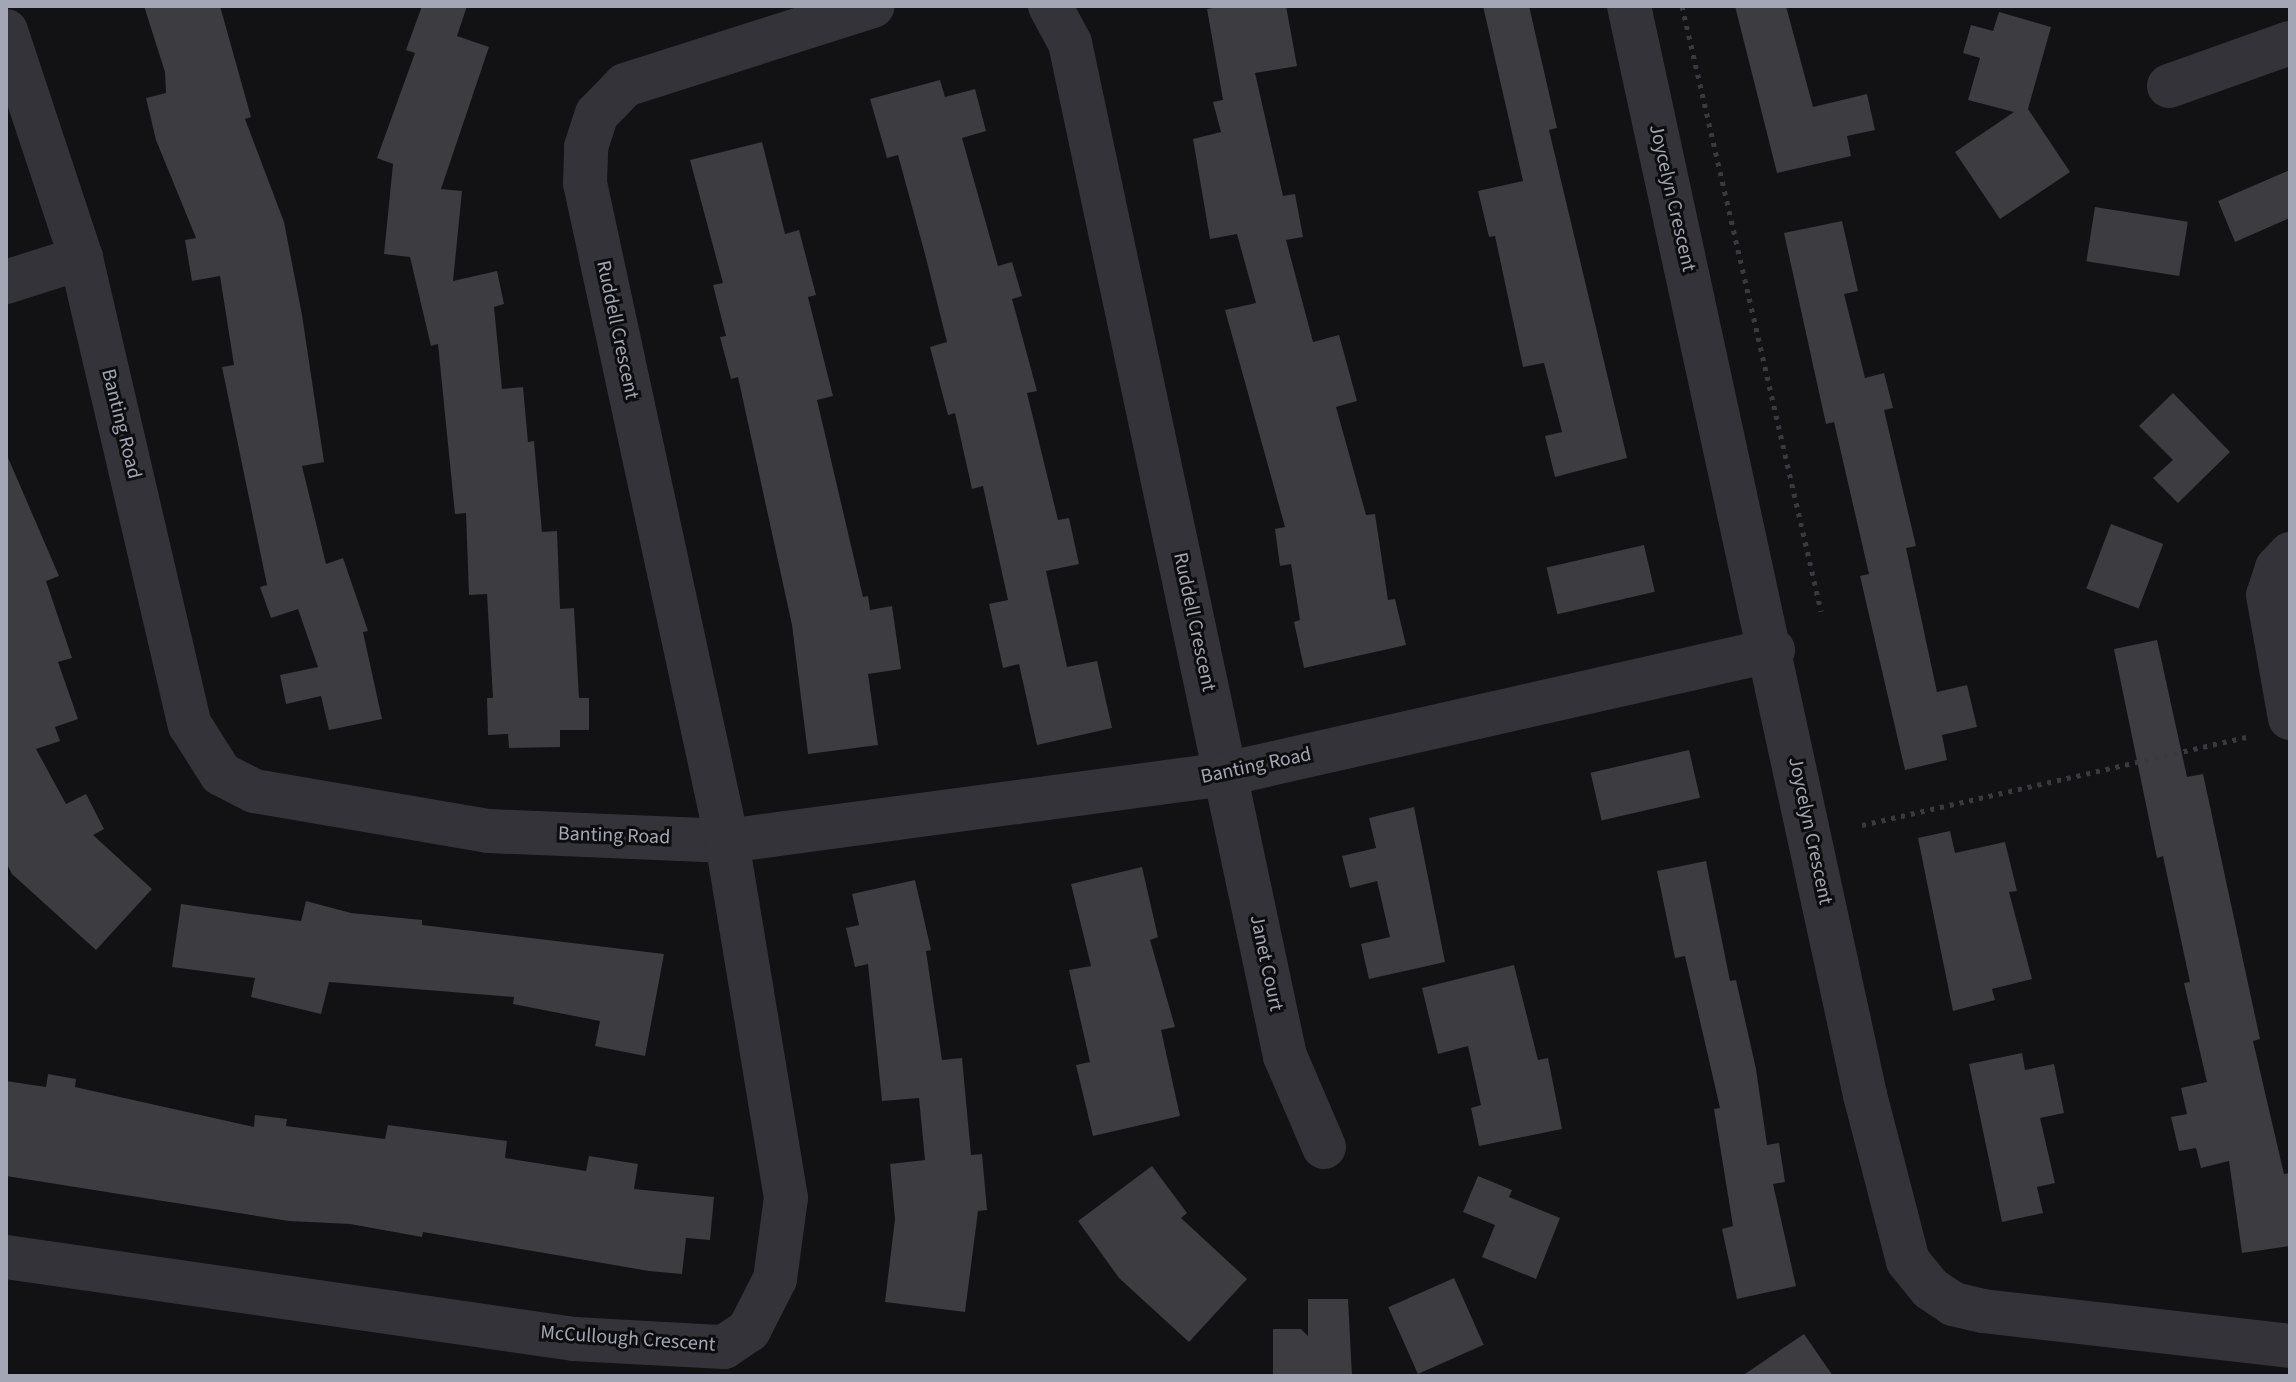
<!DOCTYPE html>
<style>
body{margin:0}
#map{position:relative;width:2296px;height:1382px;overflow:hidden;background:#121214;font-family:"Source Sans 3",sans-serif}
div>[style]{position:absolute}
.building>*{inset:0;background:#3c3c41;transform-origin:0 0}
.path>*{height:5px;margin-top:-2.5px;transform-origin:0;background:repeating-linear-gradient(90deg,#393a40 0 4px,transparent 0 10px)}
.minor>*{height:44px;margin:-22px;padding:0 22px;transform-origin:22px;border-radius:22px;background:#333339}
span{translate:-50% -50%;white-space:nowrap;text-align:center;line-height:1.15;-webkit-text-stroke:6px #0d0d0f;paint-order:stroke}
.street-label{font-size:20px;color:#a3a6b5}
.frame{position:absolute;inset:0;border:8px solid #a3a6b5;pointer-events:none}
</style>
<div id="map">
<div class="building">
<i style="clip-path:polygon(144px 6px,220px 6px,251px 117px,245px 119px,284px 222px,302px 315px,324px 462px,302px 466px,326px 564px,343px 558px,368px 631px,363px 632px,382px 719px,329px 730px,321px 696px,286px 704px,280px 675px,318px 667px,298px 609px,271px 618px,260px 587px,267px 585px,222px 367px,234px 365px,220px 276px,192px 281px,185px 240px,196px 238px,156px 140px,146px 98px,166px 93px,165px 72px)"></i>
<i style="clip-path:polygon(422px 6px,467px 6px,457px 36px,489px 47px,441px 189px,462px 191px,453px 281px,497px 271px,504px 304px,494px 307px,502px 389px,523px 387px,528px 442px,534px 441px,542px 532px,557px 531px,560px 609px,574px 608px,579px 698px,589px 698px,589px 730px,560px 730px,560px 747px,509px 748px,508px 734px,488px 735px,487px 698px,493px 698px,487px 594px,469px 595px,466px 513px,455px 514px,438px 344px,431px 346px,410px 257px,384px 254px,393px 164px,377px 158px,415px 53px,406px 50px)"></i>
<i style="clip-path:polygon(1225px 6px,1286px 6px,1297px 66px,1255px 73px,1283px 196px,1295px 194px,1303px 237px,1286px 240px,1313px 342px,1339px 335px,1357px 401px,1336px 407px,1366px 515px,1375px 514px,1388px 600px,1395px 599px,1406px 645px,1304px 668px,1294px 622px,1300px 620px,1291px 564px,1280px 566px,1275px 529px,1285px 527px,1225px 310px,1256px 303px,1237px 234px,1210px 239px,1193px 139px,1221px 132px,1213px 102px,1223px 100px,1207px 9px)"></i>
<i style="clip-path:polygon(1483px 6px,1529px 6px,1557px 128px,1549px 130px,1627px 458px,1555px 477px,1545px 436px,1562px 432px,1544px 363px,1523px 367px,1495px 236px,1489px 237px,1478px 191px,1523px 181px)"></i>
<i style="clip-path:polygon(1735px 6px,1786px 6px,1813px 107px,1867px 94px,1875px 130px,1847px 136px,1851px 156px,1777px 173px)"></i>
<i style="clip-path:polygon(1999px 12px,2051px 27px,2028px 109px,2070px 172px,2000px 219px,1955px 152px,2014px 112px,1968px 100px,1980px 58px,1963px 53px,1971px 25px,1993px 31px)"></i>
<i style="clip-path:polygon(940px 80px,945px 97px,975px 89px,986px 131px,962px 138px,998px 266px,1012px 262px,1022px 296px,1012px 299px,1037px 391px,1027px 393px,1058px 520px,1069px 518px,1079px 564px,1046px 571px,1067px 667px,1097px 661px,1112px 728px,1037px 745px,1019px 664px,1003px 668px,989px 604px,1008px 600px,983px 486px,972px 489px,955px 413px,948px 415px,930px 347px,947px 342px,926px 258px,898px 155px,887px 158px,870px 99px)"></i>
<i style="clip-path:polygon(762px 142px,785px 234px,799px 230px,816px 295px,808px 297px,833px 396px,817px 400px,863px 597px,868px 596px,870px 610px,892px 606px,901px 669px,868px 674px,878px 745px,808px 754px,792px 625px,738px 377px,731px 379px,720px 337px,726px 336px,713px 285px,723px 283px,690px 160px)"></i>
<i style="clip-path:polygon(2290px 170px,2290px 218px,2235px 242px,2218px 201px)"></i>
<i style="left:2095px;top:207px;width:94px;height:55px;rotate:9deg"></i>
<i style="clip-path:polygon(1842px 221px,1858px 291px,1844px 294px,1865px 378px,1884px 373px,1893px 408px,1884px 410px,1916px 546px,1906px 548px,1937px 692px,1967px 685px,1977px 727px,1942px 735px,1947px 760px,1905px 770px,1860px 576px,1869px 574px,1834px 422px,1826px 424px,1784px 233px)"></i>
<i style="clip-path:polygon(2173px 393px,2230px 452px,2178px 503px,2153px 478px,2173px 460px,2139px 426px)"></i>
<i style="clip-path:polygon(6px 453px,59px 576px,46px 581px,72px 658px,58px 662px,78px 719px,55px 727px,60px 741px,36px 749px,66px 804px,86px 794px,104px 829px,93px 835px,152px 889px,96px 950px,12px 874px,6px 862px)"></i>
<i style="left:2111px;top:524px;width:56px;height:69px;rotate:21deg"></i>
<i style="left:1644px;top:545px;width:48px;height:100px;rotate:77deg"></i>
<i style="clip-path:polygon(2157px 640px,2187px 777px,2203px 774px,2260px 1039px,2253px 1041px,2284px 1174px,2290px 1173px,2290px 1246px,2242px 1253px,2229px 1161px,2201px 1168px,2196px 1148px,2179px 1151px,2171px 1117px,2187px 1114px,2181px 1088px,2207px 1082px,2184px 983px,2190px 982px,2163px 856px,2157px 858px,2114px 649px)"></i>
<i style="left:1689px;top:750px;width:49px;height:101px;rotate:77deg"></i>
<i style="clip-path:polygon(1414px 807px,1445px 962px,1369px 979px,1361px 944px,1390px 937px,1377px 881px,1350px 888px,1342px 856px,1376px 848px,1369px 818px)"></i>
<i style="clip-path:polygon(1950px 831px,1955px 853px,2005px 842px,2017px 891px,2009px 892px,2032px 979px,1992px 989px,1995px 1000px,1953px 1011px,1918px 838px)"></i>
<i style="clip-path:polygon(1706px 861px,1730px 981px,1736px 980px,1756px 1069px,1767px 1145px,1779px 1143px,1785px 1182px,1773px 1184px,1796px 1286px,1737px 1299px,1722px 1229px,1733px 1226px,1714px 1109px,1720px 1108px,1685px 956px,1675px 958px,1657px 871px)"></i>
<i style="clip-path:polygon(1142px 867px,1158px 937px,1150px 940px,1175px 1027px,1161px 1030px,1180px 1116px,1093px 1136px,1076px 1065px,1090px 1062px,1069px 970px,1091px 966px,1071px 884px)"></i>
<i style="clip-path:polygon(915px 880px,931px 950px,926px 951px,942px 1060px,962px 1058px,971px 1155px,982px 1154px,987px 1210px,978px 1211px,965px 1312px,885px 1302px,895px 1219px,890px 1164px,925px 1160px,919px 1098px,882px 1101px,868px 964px,855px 967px,846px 928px,859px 925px,852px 894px)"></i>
<i style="clip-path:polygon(306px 901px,351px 913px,422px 920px,422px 925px,664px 954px,645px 1056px,595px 1046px,600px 1021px,513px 1004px,514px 997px,329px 982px,321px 1014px,251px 997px,255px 978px,172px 967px,181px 904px,301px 921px)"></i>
<i style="clip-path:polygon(1514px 965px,1538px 1060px,1548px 1058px,1562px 1129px,1479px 1146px,1471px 1108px,1481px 1105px,1468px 1046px,1438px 1054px,1422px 988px)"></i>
<i style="clip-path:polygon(2022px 1053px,2025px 1070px,2054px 1064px,2064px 1113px,2040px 1118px,2055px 1183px,2037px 1187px,2043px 1213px,2002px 1222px,1969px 1064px)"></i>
<i style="clip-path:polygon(48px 1074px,76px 1079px,75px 1087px,254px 1127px,255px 1115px,287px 1119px,286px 1126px,385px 1139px,388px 1125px,507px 1141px,505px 1158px,586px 1171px,589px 1156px,638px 1164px,634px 1189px,714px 1197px,710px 1240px,686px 1238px,682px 1274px,649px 1271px,423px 1232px,422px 1237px,350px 1224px,289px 1221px,6px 1176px,6px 1081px,46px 1087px)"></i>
<i style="clip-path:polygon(1152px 1166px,1187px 1213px,1181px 1218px,1247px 1279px,1189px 1342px,1119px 1278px,1078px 1221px)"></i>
<i style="clip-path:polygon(1478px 1176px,1512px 1190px,1509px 1197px,1560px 1218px,1536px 1279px,1482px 1257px,1495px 1225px,1463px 1212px)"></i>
<i style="left:1454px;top:1278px;width:73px;height:72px;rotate:66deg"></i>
<i style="clip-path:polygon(1308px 1299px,1348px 1299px,1352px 1376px,1273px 1376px,1273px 1329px,1301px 1329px,1308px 1336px)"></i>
<i style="clip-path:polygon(1804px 1334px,1833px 1376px,1742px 1376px)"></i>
</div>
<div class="path">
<i style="left:1682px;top:6px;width:621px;rotate:77.06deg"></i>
<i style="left:1862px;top:825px;width:394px;rotate:-12.9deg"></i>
</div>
<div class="minor">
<i style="left:1050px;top:6px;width:42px;rotate:61.6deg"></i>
<i style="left:1070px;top:43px;width:1036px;rotate:78.02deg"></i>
<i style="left:1285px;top:1056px;width:99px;rotate:66.8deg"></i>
<i style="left:1629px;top:6px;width:1114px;rotate:77.77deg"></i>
<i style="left:1865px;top:1095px;width:171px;rotate:75.5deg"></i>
<i style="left:1908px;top:1261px;width:36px;rotate:51deg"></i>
<i style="left:1931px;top:1289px;width:27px;rotate:34deg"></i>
<i style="left:1953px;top:1304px;width:31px;rotate:13deg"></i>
<i style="left:1983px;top:1311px;width:309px;rotate:6.5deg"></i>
<i style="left:6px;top:31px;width:239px;rotate:71.7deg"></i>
<i style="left:81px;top:258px;width:480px;rotate:76.9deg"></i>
<i style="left:190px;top:725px;width:58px;rotate:57.7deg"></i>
<i style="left:221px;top:774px;width:37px;rotate:27deg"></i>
<i style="left:254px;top:791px;width:237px;rotate:9.7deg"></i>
<i style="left:488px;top:831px;width:239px;rotate:2.4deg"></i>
<i style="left:727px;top:841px;width:503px;rotate:-7.65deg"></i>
<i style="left:1226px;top:774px;width:561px;rotate:-12.77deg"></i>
<i style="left:2169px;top:86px;width:128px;rotate:-19.6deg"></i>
<i style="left:6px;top:282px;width:79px;rotate:-17.7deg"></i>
<i style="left:2290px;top:554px;width:19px;rotate:133deg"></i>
<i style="left:2277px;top:568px;width:28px;rotate:108deg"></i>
<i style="left:2268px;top:595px;width:125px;rotate:79.9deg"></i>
<i style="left:6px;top:1257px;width:574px;rotate:8.21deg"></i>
<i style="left:574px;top:1339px;width:150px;rotate:3.1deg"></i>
<i style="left:724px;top:1347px;width:30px;rotate:-34deg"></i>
<i style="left:749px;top:1330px;width:57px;rotate:-63deg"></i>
<i style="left:775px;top:1279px;width:82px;rotate:-82.3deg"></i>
<i style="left:786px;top:1198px;width:362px;rotate:-99.4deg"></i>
<i style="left:727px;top:841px;width:673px;rotate:-102.18deg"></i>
<i style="left:585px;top:183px;width:36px;rotate:-88deg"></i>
<i style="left:586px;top:147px;width:35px;rotate:-72deg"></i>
<i style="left:597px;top:114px;width:40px;rotate:-46deg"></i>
<i style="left:625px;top:85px;width:260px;rotate:-17.7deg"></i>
</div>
<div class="street-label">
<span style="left:1672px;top:198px;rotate:77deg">Joycelyn Crescent</span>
<span style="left:617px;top:330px;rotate:78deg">Ruddell Crescent</span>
<span style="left:121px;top:424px;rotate:76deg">Banting Road</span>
<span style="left:1194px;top:622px;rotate:78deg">Ruddell Crescent</span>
<span style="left:1256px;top:766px;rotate:-12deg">Banting Road</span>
<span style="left:1810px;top:831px;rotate:78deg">Joycelyn Crescent</span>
<span style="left:614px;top:836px;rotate:2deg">Banting Road</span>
<span style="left:1266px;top:963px;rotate:78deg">Janet Court</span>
<span style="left:628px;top:1339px;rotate:4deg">McCullough Crescent</span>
</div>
<div class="frame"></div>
</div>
